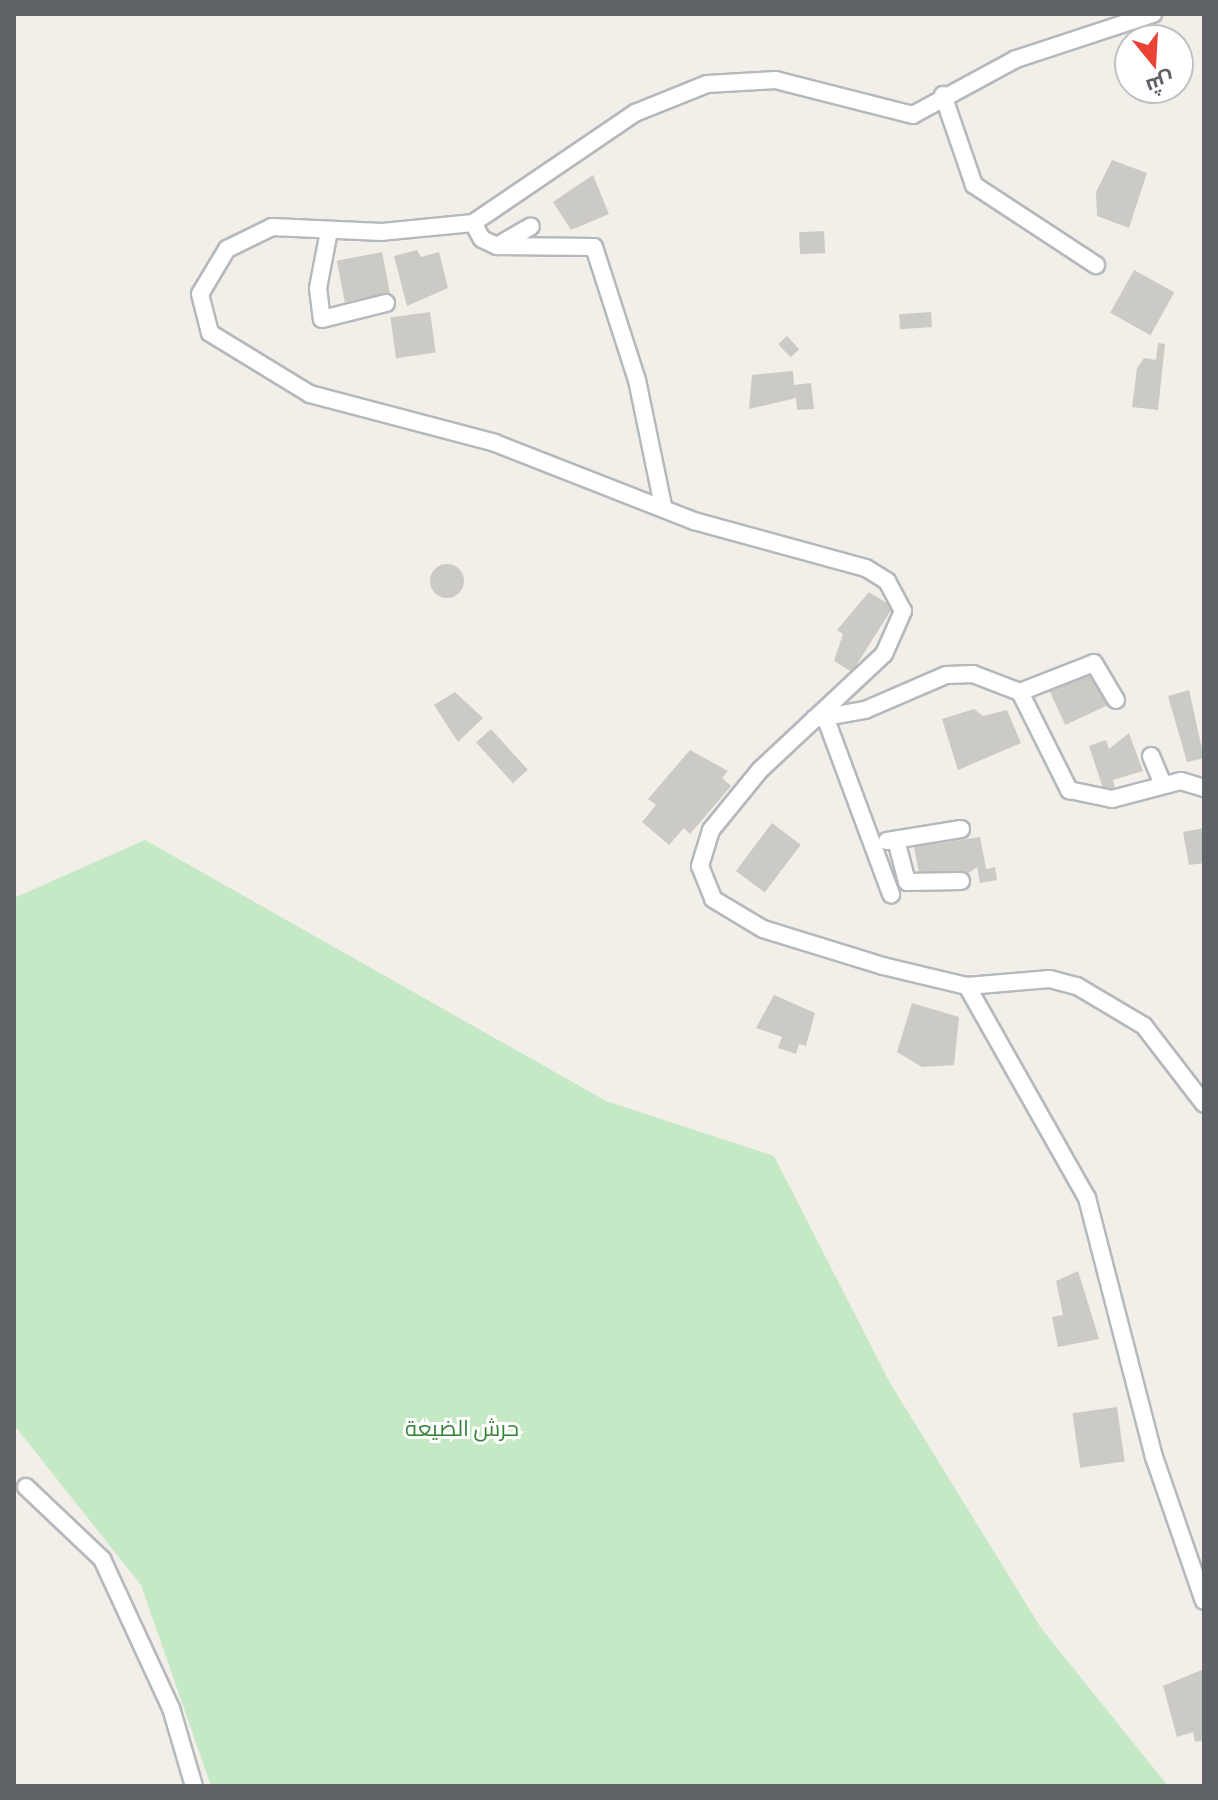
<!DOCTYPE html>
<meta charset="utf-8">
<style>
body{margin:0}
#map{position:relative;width:1218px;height:1800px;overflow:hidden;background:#f1efe8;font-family:Barlow,Cairo,sans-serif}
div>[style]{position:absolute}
.green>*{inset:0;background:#c5e8c5}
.building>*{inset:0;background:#cccac5;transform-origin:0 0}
.round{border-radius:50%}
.roads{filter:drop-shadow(2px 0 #b5b8bc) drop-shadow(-2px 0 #b5b8bc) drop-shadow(0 2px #b5b8bc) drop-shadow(0 -2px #b5b8bc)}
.minor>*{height:16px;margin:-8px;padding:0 8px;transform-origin:8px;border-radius:8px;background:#fff}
span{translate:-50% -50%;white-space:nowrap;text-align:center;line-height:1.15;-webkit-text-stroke:6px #fff;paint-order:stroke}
.park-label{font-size:22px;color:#348238}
.frame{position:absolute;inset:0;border:16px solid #5f6368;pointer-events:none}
.north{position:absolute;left:1114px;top:24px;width:80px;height:80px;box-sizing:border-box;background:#fff;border:2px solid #bfc1c3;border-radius:50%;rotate:162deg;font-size:22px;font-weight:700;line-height:32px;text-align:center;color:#5f6368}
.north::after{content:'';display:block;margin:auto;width:28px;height:36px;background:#ea4335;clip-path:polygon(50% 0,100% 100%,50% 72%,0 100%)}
</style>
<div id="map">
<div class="green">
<i style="clip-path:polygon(145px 840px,606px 1101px,774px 1156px,890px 1383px,1041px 1628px,1168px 1786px,211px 1786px,141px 1585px,14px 1425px,14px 898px)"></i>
</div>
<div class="building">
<i style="clip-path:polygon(1112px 160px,1147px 173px,1129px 228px,1097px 216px,1096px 192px)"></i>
<i style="clip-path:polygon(593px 175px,609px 214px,571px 230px,553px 202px)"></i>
<i style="left:824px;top:231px;width:22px;height:25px;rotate:87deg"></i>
<i style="clip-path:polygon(417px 250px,421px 257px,439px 252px,448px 288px,407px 306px,394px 256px)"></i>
<i style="left:382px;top:252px;width:42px;height:46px;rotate:79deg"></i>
<i style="left:1134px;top:270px;width:46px;height:49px;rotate:29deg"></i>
<i style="left:430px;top:312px;width:41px;height:40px;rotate:82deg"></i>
<i style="left:931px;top:312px;width:15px;height:32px;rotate:86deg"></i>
<i style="left:787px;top:336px;width:18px;height:12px;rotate:47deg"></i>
<i style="clip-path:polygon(1158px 343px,1165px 344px,1158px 410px,1132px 407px,1137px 368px,1144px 358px,1156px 360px)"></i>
<i style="clip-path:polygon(793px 371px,794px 385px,811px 383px,814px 409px,797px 410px,796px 398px,749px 409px,752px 375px)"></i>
<i class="round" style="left:430px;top:564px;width:34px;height:34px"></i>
<i style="clip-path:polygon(869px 592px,893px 607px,852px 672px,834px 661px,843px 634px,837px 630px)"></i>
<i style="left:1091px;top:671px;width:38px;height:46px;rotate:65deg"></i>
<i style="clip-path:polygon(1189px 690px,1204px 758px,1187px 762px,1168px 696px)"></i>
<i style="clip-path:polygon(455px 692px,483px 718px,458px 742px,434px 705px)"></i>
<i style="clip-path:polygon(974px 709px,983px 716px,1007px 710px,1021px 743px,958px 770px,942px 719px)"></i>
<i style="left:491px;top:729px;width:55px;height:20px;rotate:48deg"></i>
<i style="clip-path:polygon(1129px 733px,1143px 771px,1113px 780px,1115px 787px,1104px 791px,1089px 746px,1106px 740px,1109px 749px)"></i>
<i style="clip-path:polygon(690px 750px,728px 771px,722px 778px,731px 786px,690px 834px,684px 828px,669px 845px,642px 822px,656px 805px,648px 799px)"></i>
<i style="left:772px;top:823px;width:36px;height:60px;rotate:37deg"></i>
<i style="clip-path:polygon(1204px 828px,1204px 863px,1189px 865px,1183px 832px)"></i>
<i style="clip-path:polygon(980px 837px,986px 869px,995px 867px,997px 880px,980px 883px,977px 867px,964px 876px,920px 878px,914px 847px)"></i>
<i style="clip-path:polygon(774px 995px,815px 1013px,806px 1046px,799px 1044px,796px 1054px,778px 1048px,782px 1037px,756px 1028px)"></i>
<i style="clip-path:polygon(912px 1003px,959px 1017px,954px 1065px,922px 1067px,897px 1052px)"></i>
<i style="clip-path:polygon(1078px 1271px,1099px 1339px,1058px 1347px,1052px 1317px,1063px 1315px,1056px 1281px)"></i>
<i style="left:1117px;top:1407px;width:55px;height:45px;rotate:82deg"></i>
<i style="clip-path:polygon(1204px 1669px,1204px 1740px,1195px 1742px,1193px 1732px,1177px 1737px,1163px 1686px)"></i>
</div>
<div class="roads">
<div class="minor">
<i style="left:1153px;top:14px;width:144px;rotate:161.8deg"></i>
<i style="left:1016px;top:59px;width:117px;rotate:151.5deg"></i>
<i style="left:913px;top:115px;width:141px;rotate:-165.7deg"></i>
<i style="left:776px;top:80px;width:69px;rotate:176.7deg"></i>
<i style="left:707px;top:84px;width:78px;rotate:158.1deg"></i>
<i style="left:635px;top:113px;width:196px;rotate:145.8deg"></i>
<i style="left:473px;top:223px;width:91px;rotate:174.4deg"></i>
<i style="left:382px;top:232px;width:110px;rotate:-177.4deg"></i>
<i style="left:272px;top:227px;width:50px;rotate:153.9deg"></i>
<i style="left:227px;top:249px;width:52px;rotate:121deg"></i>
<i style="left:200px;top:294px;width:40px;rotate:75.6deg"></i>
<i style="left:210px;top:333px;width:117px;rotate:31.4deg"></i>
<i style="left:310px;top:394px;width:191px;rotate:14.8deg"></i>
<i style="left:495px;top:443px;width:214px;rotate:21.4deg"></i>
<i style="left:694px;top:521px;width:178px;rotate:15.3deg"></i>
<i style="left:866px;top:568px;width:25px;rotate:32deg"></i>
<i style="left:887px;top:581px;width:34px;rotate:62deg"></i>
<i style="left:903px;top:611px;width:47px;rotate:113.8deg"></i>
<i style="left:884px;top:654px;width:170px;rotate:136.9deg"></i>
<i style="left:760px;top:770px;width:77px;rotate:129.2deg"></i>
<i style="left:711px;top:830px;width:38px;rotate:107deg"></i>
<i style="left:700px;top:866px;width:35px;rotate:68deg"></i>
<i style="left:713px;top:899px;width:58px;rotate:31deg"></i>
<i style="left:763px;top:929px;width:126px;rotate:17.1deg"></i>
<i style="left:883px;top:966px;width:86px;rotate:13.4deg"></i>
<i style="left:967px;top:986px;width:83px;rotate:-4.8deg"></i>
<i style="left:1050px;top:979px;width:28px;rotate:15deg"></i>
<i style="left:1077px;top:986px;width:78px;rotate:30.8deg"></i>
<i style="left:1144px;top:1026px;width:98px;rotate:52.4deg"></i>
<i style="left:943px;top:95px;width:95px;rotate:71deg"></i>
<i style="left:974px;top:185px;width:146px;rotate:33.3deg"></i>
<i style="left:473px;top:223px;width:18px;rotate:61deg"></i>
<i style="left:482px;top:239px;width:17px;rotate:25deg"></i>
<i style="left:497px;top:246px;width:97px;rotate:0.6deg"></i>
<i style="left:594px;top:247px;width:140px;rotate:72.1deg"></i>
<i style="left:637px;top:380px;width:129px;rotate:78.3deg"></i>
<i style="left:329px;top:231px;width:58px;rotate:100.9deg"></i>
<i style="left:318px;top:288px;width:31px;rotate:83deg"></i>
<i style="left:322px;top:319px;width:66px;rotate:-14deg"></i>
<i style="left:497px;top:246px;width:39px;rotate:-30deg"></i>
<i style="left:1020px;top:692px;width:79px;rotate:-21.4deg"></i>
<i style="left:1094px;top:663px;width:43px;rotate:59.3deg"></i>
<i style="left:814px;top:719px;width:52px;rotate:-10deg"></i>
<i style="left:865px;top:710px;width:88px;rotate:-23.4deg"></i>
<i style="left:946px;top:675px;width:27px;rotate:-2deg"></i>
<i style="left:973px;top:674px;width:50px;rotate:21deg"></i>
<i style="left:1020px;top:692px;width:110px;rotate:63.4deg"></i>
<i style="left:1069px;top:790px;width:44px;rotate:11.8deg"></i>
<i style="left:1112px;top:799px;width:71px;rotate:-14.6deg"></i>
<i style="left:1181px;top:781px;width:24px;rotate:17deg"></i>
<i style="left:827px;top:722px;width:184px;rotate:69.6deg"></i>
<i style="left:1151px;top:756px;width:30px;rotate:67deg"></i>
<i style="left:896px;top:840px;width:43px;rotate:75.3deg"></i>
<i style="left:907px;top:882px;width:54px;rotate:-1.1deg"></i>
<i style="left:887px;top:841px;width:75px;rotate:-9.2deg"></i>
<i style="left:967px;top:986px;width:244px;rotate:60.5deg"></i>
<i style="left:1087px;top:1198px;width:268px;rotate:75.5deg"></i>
<i style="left:1154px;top:1457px;width:152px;rotate:70.9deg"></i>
<i style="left:26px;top:1487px;width:105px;rotate:43.5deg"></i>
<i style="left:102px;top:1559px;width:164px;rotate:65.2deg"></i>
<i style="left:171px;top:1708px;width:81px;rotate:73.6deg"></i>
</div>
</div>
<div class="park-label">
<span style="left:462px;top:1428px">حرش الضيعة</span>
</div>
<div class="frame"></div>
<div class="north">ش</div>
</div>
